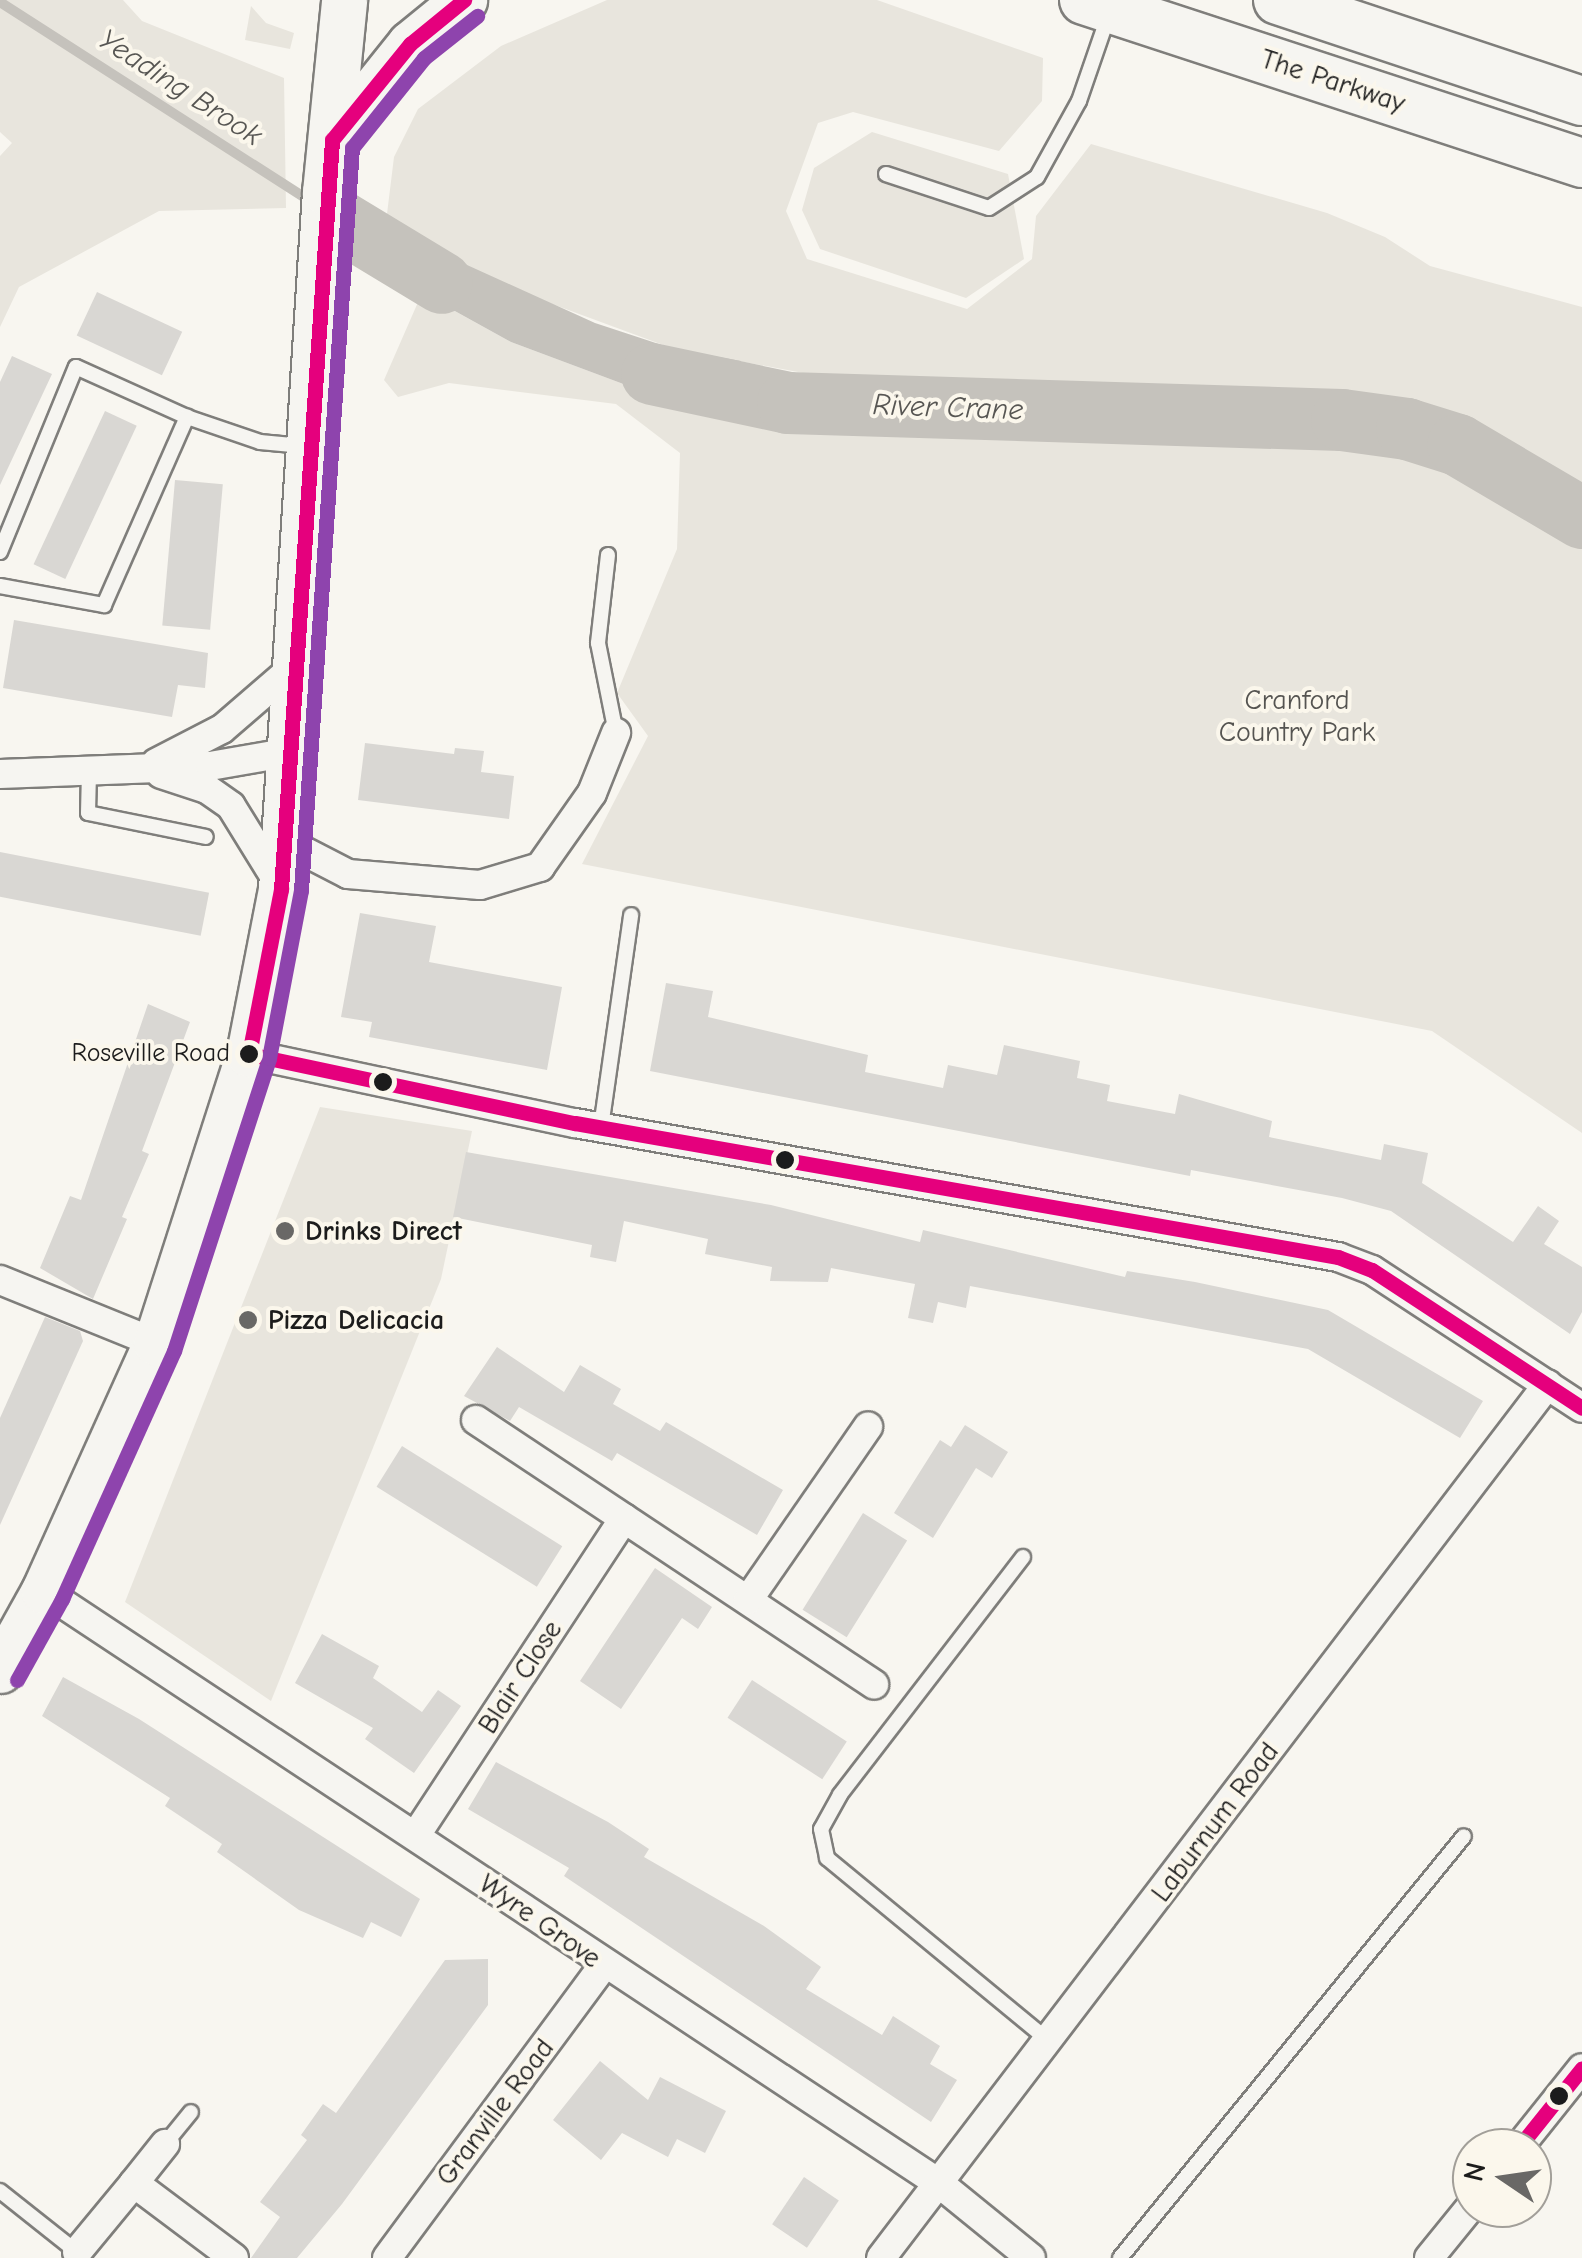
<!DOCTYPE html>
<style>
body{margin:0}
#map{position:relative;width:1582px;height:2258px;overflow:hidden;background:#f8f6f0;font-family:"Comic Neue",sans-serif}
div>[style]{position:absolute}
.built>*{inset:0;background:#e8e5dd}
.water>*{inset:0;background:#c5c2bc}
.stream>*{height:10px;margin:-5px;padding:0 5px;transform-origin:5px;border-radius:5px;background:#c5c2bc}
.river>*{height:62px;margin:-31px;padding:0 31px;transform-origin:31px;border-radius:31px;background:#c5c2bc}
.building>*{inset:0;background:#d9d7d3;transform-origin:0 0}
.roads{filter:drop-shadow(2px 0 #7f7e7b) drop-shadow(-2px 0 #7f7e7b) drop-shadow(0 2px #7f7e7b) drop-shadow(0 -2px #7f7e7b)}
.service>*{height:14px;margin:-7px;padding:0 7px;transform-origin:7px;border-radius:7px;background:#f6f5f1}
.minor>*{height:28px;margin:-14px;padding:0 14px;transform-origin:14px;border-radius:14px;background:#f6f5f1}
.primary>*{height:45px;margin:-22.5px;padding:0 22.5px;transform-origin:22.5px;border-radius:22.5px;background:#f6f5f1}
.trunk>*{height:48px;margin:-24px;padding:0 24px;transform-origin:24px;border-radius:24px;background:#f6f5f1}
.bus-1>*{height:15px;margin:-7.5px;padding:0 7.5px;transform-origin:7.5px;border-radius:7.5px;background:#e5007d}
.bus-2>*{height:15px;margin:-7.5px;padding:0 7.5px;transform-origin:7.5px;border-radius:7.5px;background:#8e44ad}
.dots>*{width:28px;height:28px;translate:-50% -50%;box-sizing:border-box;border:5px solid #fbf7ec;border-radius:50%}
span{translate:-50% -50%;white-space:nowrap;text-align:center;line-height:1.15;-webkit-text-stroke:8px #fbf7ec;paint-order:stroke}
.bus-label{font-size:26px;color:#1c1c1c}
.right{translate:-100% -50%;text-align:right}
.street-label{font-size:28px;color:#1c1c1c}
.park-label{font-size:28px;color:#555451}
.poi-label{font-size:28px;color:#1c1c1c;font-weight:700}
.left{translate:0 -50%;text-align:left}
.water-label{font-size:30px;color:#575653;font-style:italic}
.north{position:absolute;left:1452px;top:2128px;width:100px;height:100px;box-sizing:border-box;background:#fbf7ec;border:2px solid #a29f99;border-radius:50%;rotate:283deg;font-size:28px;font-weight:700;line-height:40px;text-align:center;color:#1c1c1c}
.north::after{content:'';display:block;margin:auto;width:35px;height:45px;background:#696866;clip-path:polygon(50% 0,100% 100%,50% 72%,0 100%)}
</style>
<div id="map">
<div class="built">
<i style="clip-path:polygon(0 0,123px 0,142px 21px,284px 78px,286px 208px,159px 211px,19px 287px,0 327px,0 156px,12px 143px,0 132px)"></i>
<i style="clip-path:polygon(607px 0,877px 0,1043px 58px,1042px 101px,999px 151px,853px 112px,818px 123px,786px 211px,807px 259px,967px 309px,1032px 259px,1036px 216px,1091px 144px,1327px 213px,1385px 237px,1430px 266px,1582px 307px,1582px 487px,1466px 426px,1357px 398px,814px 375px,674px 349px,525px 294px,410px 241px,386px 222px,394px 157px,418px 109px,501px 46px)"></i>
<i style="clip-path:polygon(251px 6px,266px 23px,294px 33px,290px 49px,245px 40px)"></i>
<i style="clip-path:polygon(872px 132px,1008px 174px,1024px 259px,966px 298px,820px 249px,802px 210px,814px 168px)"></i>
<i style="clip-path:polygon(422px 293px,511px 342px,626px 385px,734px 408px,1397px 440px,1460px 463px,1550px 515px,1582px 539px,1582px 1133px,1432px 1031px,582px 864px,648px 736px,617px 693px,677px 549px,680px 453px,616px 404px,449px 383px,398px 397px,384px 380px)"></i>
<i style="clip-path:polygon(320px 1107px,472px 1131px,441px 1279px,271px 1701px,125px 1602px)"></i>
</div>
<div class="water">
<i style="clip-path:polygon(370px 221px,595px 323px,674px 349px,741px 361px,734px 408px,626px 385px,511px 342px,368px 263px)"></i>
</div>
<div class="stream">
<i style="left:0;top:2px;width:368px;rotate:32.7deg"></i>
</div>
<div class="river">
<i style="left:333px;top:217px;width:127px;rotate:31.2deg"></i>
<i style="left:652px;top:374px;width:139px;rotate:12deg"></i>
<i style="left:788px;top:403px;width:554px;rotate:1.76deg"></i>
<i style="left:1342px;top:420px;width:66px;rotate:7.9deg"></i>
<i style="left:1407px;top:429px;width:53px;rotate:17.4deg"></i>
<i style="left:1458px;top:445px;width:144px;rotate:30.5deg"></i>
</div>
<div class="building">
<i style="left:97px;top:292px;width:94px;height:48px;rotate:25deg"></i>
<i style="clip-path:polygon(12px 356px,52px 374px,0 485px,0 382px)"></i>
<i style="left:105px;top:411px;width:35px;height:169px;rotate:25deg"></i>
<i style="left:175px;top:480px;width:48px;height:146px;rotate:5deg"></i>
<i style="clip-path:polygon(14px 620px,208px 653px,205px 688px,178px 685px,172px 717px,3px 688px)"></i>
<i style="clip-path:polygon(365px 743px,454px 754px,455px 748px,484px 751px,481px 772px,514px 776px,509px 819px,358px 800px)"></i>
<i style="left:0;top:852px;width:213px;height:44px;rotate:11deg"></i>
<i style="clip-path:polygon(360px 913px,436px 926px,429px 962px,562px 987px,547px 1070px,369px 1037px,372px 1022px,341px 1017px)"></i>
<i style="clip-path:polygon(666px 983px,713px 991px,708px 1017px,868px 1055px,865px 1072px,943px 1088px,948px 1065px,997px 1075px,1004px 1045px,1080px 1061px,1077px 1078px,1110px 1085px,1107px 1101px,1175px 1114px,1179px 1094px,1272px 1121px,1269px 1137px,1381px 1160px,1384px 1144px,1428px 1153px,1422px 1183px,1513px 1242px,1538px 1206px,1559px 1221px,1544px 1244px,1582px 1267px,1582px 1312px,1570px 1334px,1391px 1211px,1342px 1198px,1191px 1170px,1190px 1176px,650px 1071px)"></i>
<i style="clip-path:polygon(148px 1004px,190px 1022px,142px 1151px,149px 1154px,122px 1217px,127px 1219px,93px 1299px,40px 1268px,70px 1196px,81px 1200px)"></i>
<i style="clip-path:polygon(466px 1152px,771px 1205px,920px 1242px,923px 1230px,1125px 1277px,1127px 1271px,1195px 1282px,1328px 1310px,1483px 1401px,1460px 1438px,1308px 1349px,970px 1286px,966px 1308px,938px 1302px,933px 1323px,908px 1318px,915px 1284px,831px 1268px,828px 1282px,770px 1281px,772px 1267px,705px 1254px,708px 1239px,624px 1221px,616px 1262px,590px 1257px,592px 1245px,453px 1217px)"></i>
<i style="clip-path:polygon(45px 1317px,80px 1331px,83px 1341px,0 1525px,0 1418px)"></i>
<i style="clip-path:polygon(497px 1347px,564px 1392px,580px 1365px,621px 1389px,613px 1404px,660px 1431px,666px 1422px,783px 1490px,757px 1535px,617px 1453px,612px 1461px,519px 1407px,510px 1421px,464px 1396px)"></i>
<i style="clip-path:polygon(965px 1425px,1008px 1452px,992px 1478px,976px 1468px,933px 1538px,894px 1513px,940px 1440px,951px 1447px)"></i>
<i style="left:402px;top:1446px;width:189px;height:48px;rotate:32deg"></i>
<i style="left:863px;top:1513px;width:52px;height:114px;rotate:32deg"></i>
<i style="clip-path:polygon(655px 1568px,712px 1607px,698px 1629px,682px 1618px,621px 1709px,580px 1681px)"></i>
<i style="clip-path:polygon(322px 1634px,379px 1666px,373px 1678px,422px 1712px,438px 1690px,461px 1706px,414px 1773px,365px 1739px,373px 1728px,295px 1683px)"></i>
<i style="clip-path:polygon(63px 1677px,139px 1719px,420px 1899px,401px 1937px,371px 1922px,363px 1938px,299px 1910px,217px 1852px,222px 1844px,165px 1806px,170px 1798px,42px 1716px)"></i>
<i style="left:752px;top:1680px;width:113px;height:45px;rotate:33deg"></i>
<i style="clip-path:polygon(496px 1762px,608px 1822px,649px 1849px,644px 1857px,764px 1926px,821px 1967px,806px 1989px,882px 2035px,893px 2016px,940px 2046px,930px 2064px,957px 2080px,931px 2122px,564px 1876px,569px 1868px,468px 1809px)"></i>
<i style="clip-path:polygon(488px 1959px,488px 2005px,342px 2204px,297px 2258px,251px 2258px,280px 2217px,260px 2202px,307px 2140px,301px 2135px,323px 2104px,336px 2113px,445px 1960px)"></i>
<i style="clip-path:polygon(600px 2061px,648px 2100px,660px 2077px,726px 2111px,705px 2153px,677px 2139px,668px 2157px,622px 2133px,601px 2160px,553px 2120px)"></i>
<i style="left:804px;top:2177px;width:42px;height:57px;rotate:34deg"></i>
</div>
<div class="roads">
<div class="service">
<i style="left:886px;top:174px;width:108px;rotate:18.3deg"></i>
<i style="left:989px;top:208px;width:57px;rotate:-32.9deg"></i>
<i style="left:1037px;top:177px;width:87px;rotate:-61.1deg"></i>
<i style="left:1079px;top:101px;width:92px;rotate:-71deg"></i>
<i style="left:0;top:552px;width:200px;rotate:-67.7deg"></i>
<i style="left:76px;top:367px;width:122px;rotate:24.2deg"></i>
<i style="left:187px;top:417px;width:77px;rotate:18.9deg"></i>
<i style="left:260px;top:442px;width:43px;rotate:5.3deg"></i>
<i style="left:608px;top:555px;width:89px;rotate:96.5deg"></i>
<i style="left:598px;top:643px;width:92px;rotate:78.7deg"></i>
<i style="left:0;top:586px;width:106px;rotate:10.4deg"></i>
<i style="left:104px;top:605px;width:206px;rotate:-66.2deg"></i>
<i style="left:89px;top:772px;width:41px;rotate:91.4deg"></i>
<i style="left:88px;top:813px;width:120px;rotate:11.5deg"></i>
<i style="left:601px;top:1127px;width:214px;rotate:-81.9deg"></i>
<i style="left:1023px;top:1557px;width:300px;rotate:127.6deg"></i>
<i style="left:840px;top:1795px;width:39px;rotate:119deg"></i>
<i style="left:821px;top:1829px;width:30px;rotate:78deg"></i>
<i style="left:827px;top:1858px;width:286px;rotate:39.5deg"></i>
<i style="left:165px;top:2144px;width:41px;rotate:-50.9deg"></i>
<i style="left:0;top:2191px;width:98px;rotate:38.4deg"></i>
<i style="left:1120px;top:2258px;width:544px;rotate:-50.81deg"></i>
</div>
<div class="minor">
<i style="left:156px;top:763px;width:74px;rotate:-27.3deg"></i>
<i style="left:222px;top:729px;width:96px;rotate:-40.8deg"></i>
<i style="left:0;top:774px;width:210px;rotate:-2.2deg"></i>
<i style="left:210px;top:766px;width:82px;rotate:-9.8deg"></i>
<i style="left:161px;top:774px;width:48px;rotate:18.1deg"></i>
<i style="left:207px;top:789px;width:29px;rotate:35deg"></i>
<i style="left:231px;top:806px;width:89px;rotate:58.3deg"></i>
<i style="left:284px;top:841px;width:72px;rotate:27.3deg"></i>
<i style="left:348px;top:874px;width:132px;rotate:4.8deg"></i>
<i style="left:480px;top:885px;width:63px;rotate:-16.7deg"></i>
<i style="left:540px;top:867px;width:90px;rotate:-54.9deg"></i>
<i style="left:592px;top:793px;width:65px;rotate:-68.2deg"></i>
<i style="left:249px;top:1054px;width:333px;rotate:12deg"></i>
<i style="left:575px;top:1123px;width:775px;rotate:9.96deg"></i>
<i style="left:1338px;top:1257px;width:36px;rotate:21deg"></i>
<i style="left:1372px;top:1270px;width:251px;rotate:33.3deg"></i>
<i style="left:0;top:1280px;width:168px;rotate:22deg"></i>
<i style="left:476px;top:1420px;width:478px;rotate:33.6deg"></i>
<i style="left:44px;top:1591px;width:1074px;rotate:33.5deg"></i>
<i style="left:940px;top:2184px;width:117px;rotate:39.1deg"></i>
<i style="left:748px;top:1600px;width:211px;rotate:-55.3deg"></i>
<i style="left:416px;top:1835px;width:379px;rotate:-56.7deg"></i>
<i style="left:1518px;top:2148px;width:102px;rotate:-51.3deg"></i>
<i style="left:134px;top:2183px;width:50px;rotate:-51.5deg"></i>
<i style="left:77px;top:2252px;width:89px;rotate:-50.4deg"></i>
<i style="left:134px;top:2183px;width:125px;rotate:36.9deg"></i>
<i style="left:387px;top:2258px;width:363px;rotate:-53.5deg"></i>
<i style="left:881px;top:2258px;width:1099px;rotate:-52.65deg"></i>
<i style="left:1429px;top:2258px;width:68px;rotate:-50.9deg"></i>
</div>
<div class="primary">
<i style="left:333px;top:140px;width:123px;rotate:-51.3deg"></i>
<i style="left:410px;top:44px;width:70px;rotate:-39.2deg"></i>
<i style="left:0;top:1670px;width:90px;rotate:-60.9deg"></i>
<i style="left:44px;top:1591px;width:272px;rotate:-65.7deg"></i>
<i style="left:156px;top:1343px;width:304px;rotate:-72.2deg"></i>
<i style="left:249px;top:1054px;width:168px;rotate:-79deg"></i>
<i style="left:281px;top:889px;width:698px;rotate:-86.39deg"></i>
<i style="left:325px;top:192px;width:193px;rotate:-84.3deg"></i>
</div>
<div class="trunk">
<i style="left:1084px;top:0;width:524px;rotate:18.12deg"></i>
<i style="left:1278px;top:0;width:320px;rotate:18.4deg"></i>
</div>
</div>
<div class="bus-1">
<i style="left:249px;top:1054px;width:333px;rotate:12deg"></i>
<i style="left:575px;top:1123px;width:775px;rotate:9.96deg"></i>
<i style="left:1338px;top:1257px;width:36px;rotate:21deg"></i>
<i style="left:1372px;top:1270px;width:251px;rotate:33.3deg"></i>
<i style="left:249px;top:1054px;width:168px;rotate:-79deg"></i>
<i style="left:281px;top:889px;width:751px;rotate:-86.1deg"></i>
<i style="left:332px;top:140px;width:124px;rotate:-50.9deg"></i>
<i style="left:410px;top:44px;width:70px;rotate:-39.2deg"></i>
<i style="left:1518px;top:2148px;width:102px;rotate:-51.3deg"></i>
</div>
<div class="bus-2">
<i style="left:17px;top:1680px;width:93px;rotate:-60.9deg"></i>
<i style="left:62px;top:1599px;width:272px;rotate:-65.7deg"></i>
<i style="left:174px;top:1351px;width:308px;rotate:-72deg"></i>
<i style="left:269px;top:1058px;width:171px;rotate:-79.2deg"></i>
<i style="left:301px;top:890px;width:744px;rotate:-86.07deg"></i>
<i style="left:352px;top:148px;width:115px;rotate:-51.3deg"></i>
<i style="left:424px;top:58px;width:68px;rotate:-38.4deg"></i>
</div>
<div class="dots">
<i style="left:249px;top:1054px;background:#1c1c1c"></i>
<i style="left:383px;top:1082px;background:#1c1c1c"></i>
<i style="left:785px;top:1160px;background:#1c1c1c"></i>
<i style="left:285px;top:1231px;background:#696866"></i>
<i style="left:248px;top:1320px;background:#696866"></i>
<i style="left:1559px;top:2096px;background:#1c1c1c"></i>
</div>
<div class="bus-label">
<span class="right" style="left:230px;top:1054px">Roseville Road</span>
</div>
<div class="street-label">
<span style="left:1333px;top:81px;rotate:18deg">The Parkway</span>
<span style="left:520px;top:1677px;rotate:-57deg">Blair Close</span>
<span style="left:1215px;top:1822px;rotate:-53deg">Laburnum Road</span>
<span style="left:540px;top:1921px;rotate:35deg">Wyre Grove</span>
<span style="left:495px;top:2112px;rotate:-53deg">Granville Road</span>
</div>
<div class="park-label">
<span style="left:1297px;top:716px">Cranford<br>Country Park</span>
</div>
<div class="poi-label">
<span class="left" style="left:305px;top:1231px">Drinks Direct</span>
<span class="left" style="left:268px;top:1320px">Pizza Delicacia</span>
</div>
<div class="water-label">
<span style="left:180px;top:88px;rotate:33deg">Yeading Brook</span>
<span style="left:948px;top:408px;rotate:2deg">River Crane</span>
</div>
<div class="north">N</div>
</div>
